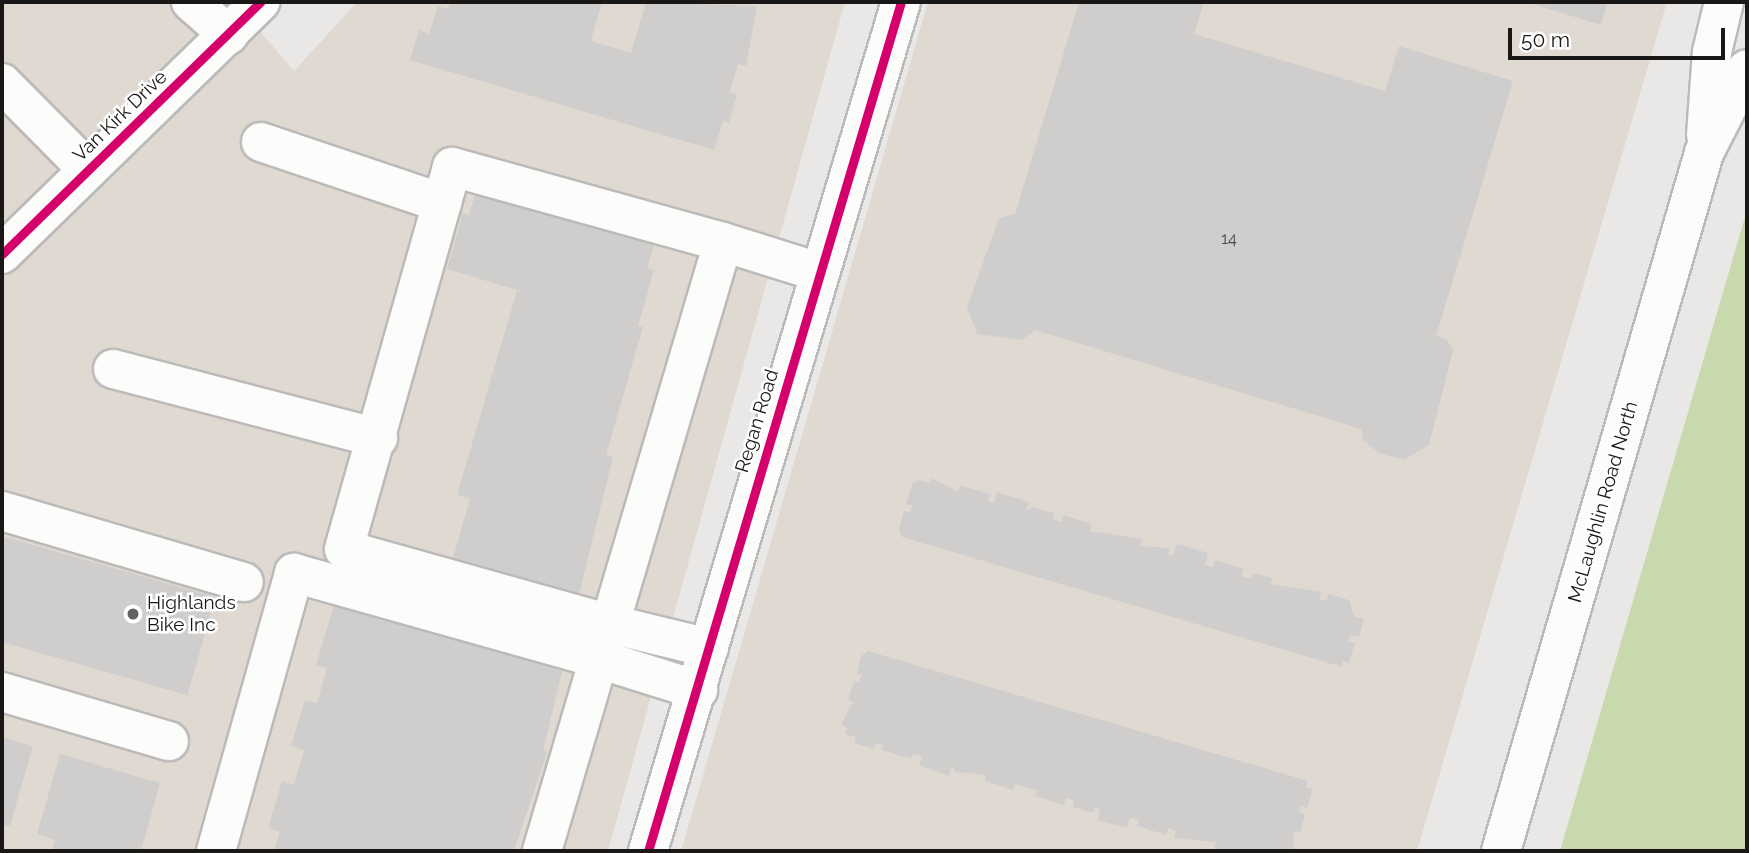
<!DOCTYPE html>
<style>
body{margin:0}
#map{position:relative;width:1749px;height:853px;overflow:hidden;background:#eae8e6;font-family:Raleway,sans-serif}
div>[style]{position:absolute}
.built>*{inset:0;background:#dfd9d2}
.green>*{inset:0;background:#c8d9ae}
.building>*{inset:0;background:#d0cecc;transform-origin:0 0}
.roads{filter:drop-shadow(2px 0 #bcbab9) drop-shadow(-2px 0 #bcbab9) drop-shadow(0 2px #bcbab9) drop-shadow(0 -2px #bcbab9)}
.minor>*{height:38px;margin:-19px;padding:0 19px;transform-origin:19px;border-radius:19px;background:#fcfcfb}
.major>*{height:38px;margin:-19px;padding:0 19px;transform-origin:19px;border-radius:19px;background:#fcfcfb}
.cycleway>*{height:9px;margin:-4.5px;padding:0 4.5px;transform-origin:4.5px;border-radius:4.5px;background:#d6006c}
.dots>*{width:19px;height:19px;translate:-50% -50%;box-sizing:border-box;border:4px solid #fff;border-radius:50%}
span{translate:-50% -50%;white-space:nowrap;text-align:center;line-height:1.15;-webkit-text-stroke:5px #fff;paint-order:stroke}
.number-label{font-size:16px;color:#494846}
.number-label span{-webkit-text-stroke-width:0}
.street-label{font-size:19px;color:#191816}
.poi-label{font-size:19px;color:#191816}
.left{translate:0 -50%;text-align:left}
.frame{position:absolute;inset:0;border:4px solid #191816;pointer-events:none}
.scale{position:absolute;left:1508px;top:28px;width:217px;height:32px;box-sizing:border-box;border:4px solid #191816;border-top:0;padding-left:9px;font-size:21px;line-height:24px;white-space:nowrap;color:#191816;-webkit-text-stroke:5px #fff;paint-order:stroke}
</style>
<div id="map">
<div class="built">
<i style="clip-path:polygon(2px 2px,235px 2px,294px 71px,357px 2px,845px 2px,608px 851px,2px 851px)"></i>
<i style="clip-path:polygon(928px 2px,1667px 2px,1417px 851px,681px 851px)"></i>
</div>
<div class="green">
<i style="clip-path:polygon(1747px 210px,1747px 851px,1560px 851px)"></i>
</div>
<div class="building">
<i style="clip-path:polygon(450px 2px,602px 2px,591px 41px,631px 53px,646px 2px,757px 6px,746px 66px,738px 64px,730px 92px,737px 94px,729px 123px,723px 121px,714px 150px,410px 60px,419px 30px,429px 34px,438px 6px,448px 9px)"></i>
<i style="clip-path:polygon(1079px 2px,1204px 2px,1194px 34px,1385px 91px,1399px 46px,1513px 81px,1436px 336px,1446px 339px,1453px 350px,1429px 445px,1404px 460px,1379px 453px,1363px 440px,1361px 429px,1035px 330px,1022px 340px,977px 334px,967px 307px,999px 218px,1015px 214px)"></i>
<i style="clip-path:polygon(1526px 2px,1608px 2px,1601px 25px)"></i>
<i style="clip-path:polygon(476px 190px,655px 242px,647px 268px,654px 270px,638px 326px,643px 327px,606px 455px,613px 457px,578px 599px,452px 561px,470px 499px,457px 495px,517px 290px,447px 269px,463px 213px,469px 215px)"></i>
<i style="clip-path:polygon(932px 478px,958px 492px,960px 485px,990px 494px,988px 501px,994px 503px,997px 492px,1029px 502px,1026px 511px,1033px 507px,1054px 513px,1053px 519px,1061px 522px,1063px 515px,1092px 524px,1090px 531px,1142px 539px,1140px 546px,1170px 548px,1168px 554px,1173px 556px,1177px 544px,1208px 553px,1205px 565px,1213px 567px,1215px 560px,1244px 569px,1241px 576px,1251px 579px,1253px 573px,1272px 578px,1271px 584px,1321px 592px,1319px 599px,1326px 601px,1328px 594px,1349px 600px,1354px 616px,1364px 619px,1359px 637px,1351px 635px,1348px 641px,1355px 643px,1349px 663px,1343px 661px,1342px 667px,902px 537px,899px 529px,904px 511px,910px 512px,912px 506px,906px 504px,912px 484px,918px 480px,930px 483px)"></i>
<i style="left:2px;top:536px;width:222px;height:102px;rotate:16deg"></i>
<i style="clip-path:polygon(335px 601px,563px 668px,543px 750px,547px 752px,514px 851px,274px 851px,280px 831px,268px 828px,282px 781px,294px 785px,304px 750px,291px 746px,305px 700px,317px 703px,327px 668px,316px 665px)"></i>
<i style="clip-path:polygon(868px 651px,1308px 781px,1306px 787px,1313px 789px,1307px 808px,1301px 806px,1299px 812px,1305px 814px,1300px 833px,1293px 831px,1294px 851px,1223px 851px,1214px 849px,1216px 842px,1174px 838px,1176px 831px,1168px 828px,1166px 835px,1137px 826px,1139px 820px,1130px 818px,1127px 827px,1106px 823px,1097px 820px,1100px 809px,1095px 807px,1093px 813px,1073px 807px,1074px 801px,1066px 798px,1064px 805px,1035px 796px,1037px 790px,1015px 784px,1013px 790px,985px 781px,986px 775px,956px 772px,952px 766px,949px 776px,919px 765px,922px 756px,913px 754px,911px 759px,882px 750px,883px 745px,876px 743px,874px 749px,854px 743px,856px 737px,845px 734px,847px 727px,841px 725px,853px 702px,848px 700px,854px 681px,859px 682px,861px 675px,857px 674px,861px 656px)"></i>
<i style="clip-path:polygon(2px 737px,33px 746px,10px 826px,2px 824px)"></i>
<i style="clip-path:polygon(60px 754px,160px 783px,141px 851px,52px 851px,55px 840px,37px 834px)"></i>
</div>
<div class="roads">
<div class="minor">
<i style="left:191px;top:2px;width:50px;rotate:41deg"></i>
<i style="left:2px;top:83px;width:122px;rotate:45.3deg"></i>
<i style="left:261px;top:142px;width:191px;rotate:18.6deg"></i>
<i style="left:2px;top:254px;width:361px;rotate:-44.3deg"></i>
<i style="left:113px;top:369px;width:274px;rotate:14.6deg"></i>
<i style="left:2px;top:511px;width:252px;rotate:16.4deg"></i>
<i style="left:610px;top:624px;width:276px;rotate:-164.3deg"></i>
<i style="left:344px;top:549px;width:397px;rotate:-74.2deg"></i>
<i style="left:452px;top:167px;width:281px;rotate:15.5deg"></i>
<i style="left:709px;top:648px;width:102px;rotate:-166.4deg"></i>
<i style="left:610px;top:624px;width:398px;rotate:-73.5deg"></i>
<i style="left:723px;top:242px;width:101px;rotate:17.4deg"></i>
<i style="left:2px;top:692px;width:174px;rotate:16.4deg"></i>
<i style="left:216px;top:851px;width:289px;rotate:-74.3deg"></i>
<i style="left:294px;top:573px;width:317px;rotate:15.7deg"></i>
<i style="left:542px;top:851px;width:200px;rotate:-73.5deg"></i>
<i style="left:599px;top:659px;width:104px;rotate:17.4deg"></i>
<i style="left:648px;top:851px;width:886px;rotate:-73.41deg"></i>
</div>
<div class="major">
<i style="left:1706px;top:135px;width:83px;rotate:-85.9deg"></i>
<i style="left:1712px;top:52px;width:51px;rotate:-76.5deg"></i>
<i style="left:1501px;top:851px;width:727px;rotate:-73.78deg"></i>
<i style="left:1704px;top:153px;width:94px;rotate:-62.9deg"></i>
</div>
</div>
<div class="cycleway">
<i style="left:2px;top:254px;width:361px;rotate:-44.3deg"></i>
<i style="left:648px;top:851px;width:886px;rotate:-73.41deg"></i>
</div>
<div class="dots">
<i style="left:133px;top:614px;background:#62615f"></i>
</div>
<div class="number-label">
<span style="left:1229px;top:239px">14</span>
</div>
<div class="street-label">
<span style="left:120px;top:116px;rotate:-44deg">Van Kirk Drive</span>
<span style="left:757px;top:421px;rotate:-73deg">Regan Road</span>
<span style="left:1603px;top:502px;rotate:-74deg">McLaughlin Road North</span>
</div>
<div class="poi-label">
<span class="left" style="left:147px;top:614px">Highlands<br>Bike Inc</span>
</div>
<div class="frame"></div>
<div class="scale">50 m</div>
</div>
